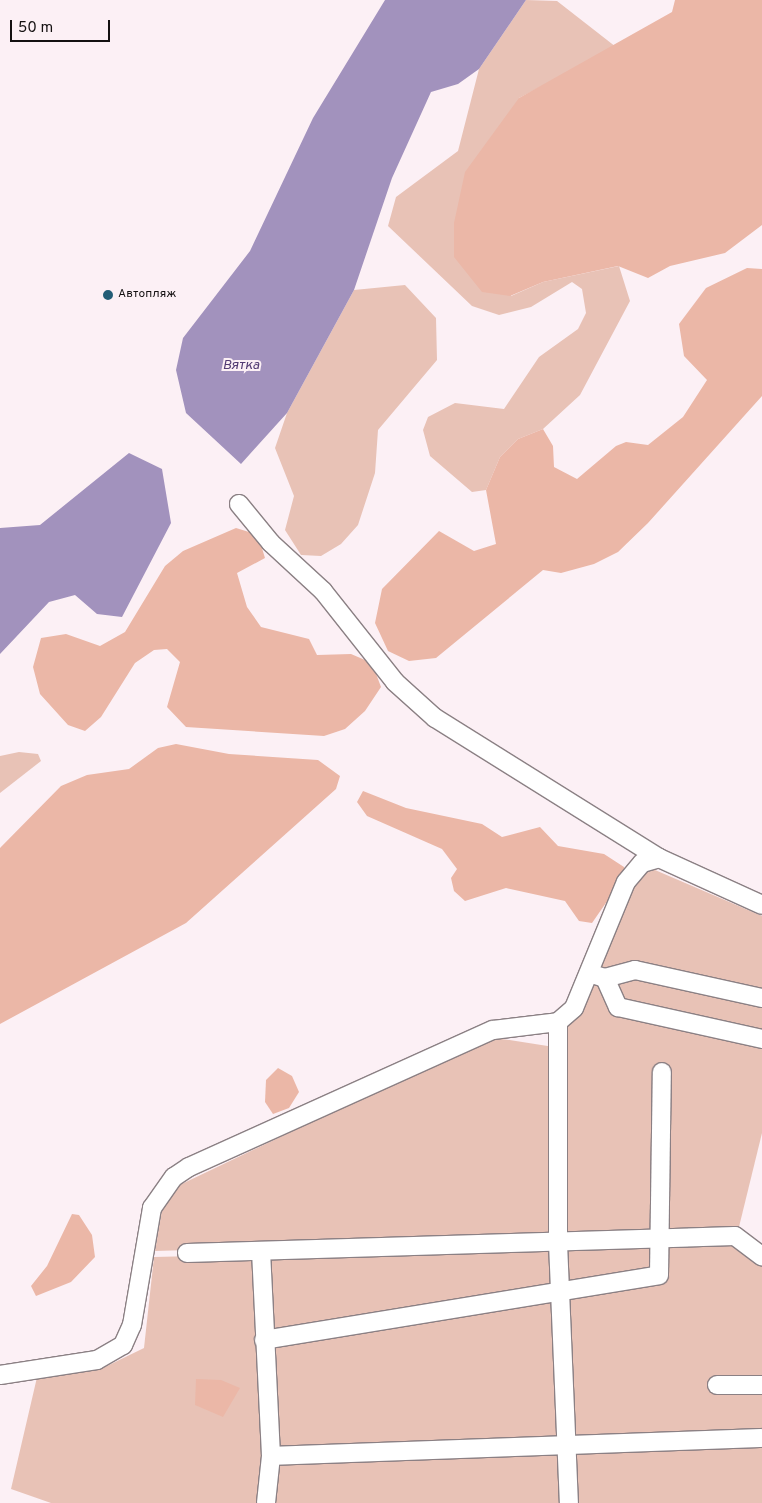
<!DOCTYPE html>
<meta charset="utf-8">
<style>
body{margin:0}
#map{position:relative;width:762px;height:1503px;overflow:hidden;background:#fcf0f5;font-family:Overpass,sans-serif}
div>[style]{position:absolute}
.green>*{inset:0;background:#e8c2b6}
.forest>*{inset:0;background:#ebb7a7}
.water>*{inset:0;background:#a292bd}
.roads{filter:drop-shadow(1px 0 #8b8084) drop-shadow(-1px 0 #8b8084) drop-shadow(0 1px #8b8084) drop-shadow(0 -1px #8b8084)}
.minor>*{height:18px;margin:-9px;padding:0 9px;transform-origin:9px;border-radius:9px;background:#fff}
.dots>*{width:14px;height:14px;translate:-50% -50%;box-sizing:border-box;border:2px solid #fcf0f5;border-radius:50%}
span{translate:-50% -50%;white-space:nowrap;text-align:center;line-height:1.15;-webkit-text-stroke:4px #fcf0f5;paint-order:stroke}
.poi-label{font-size:12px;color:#141011}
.left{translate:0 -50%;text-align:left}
.water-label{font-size:14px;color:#533b73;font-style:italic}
.scale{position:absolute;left:10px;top:20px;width:100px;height:22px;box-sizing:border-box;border:2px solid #141011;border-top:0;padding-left:6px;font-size:15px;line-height:18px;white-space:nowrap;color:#141011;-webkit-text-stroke:4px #fcf0f5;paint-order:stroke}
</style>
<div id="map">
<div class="green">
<i style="clip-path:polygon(526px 0,557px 1px,616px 47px,519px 98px,511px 296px,543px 282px,619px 266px,630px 301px,580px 395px,543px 429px,518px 439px,500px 457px,486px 490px,472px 492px,430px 456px,423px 430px,428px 417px,455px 403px,504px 409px,539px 357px,578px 329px,586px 313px,582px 289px,572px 282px,531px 307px,499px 315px,472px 306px,388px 226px,396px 197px,458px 151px,479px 69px)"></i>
<i style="clip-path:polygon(405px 285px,436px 318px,437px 360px,378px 430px,375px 473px,358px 525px,341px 544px,321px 556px,301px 555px,285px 530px,294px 496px,275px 448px,287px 413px,354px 290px)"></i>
<i style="clip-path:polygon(19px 752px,38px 754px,41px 761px,0 793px,0 756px)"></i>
<i style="clip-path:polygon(648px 867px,762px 916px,762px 1133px,738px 1231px,562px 1238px,568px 1024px,633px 885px)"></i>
<i style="clip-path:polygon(490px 1037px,554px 1047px,551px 1239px,155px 1251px,165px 1192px)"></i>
<i style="clip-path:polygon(737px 1240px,762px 1266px,762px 1503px,574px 1503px,562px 1248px)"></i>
<i style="clip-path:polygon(556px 1247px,566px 1503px,51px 1503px,11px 1489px,38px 1373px,107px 1366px,144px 1348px,154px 1257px)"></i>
</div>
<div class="forest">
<i style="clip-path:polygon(675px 0,762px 0,762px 225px,725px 253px,670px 266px,648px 278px,618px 266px,543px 282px,510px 296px,482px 292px,454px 257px,454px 223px,465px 172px,519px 98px,672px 12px)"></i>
<i style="clip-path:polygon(747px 268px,762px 269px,762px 396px,648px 523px,618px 552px,594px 564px,561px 573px,543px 570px,436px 658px,409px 661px,388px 651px,375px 623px,382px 589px,439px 531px,474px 551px,496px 544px,486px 490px,500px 457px,518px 439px,543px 429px,553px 446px,554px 467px,577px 479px,616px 446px,626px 442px,648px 445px,683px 417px,707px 380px,684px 356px,679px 324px,706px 288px)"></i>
<i style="clip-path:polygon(236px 528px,249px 532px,261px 545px,265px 558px,237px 573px,247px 607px,261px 627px,309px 639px,317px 655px,351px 654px,372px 663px,381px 687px,365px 711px,345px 729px,324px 736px,186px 727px,167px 707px,180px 662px,167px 649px,154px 650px,135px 663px,101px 717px,85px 731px,68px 725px,40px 694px,33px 667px,41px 638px,66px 634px,100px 646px,125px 632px,165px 566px,183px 551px)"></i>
<i style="clip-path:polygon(176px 744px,229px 754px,318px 760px,340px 776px,336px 789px,186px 923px,0 1024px,0 848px,61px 786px,87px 775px,129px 769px,158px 748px)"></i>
<i style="clip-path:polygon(363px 791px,406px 808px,482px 824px,502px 837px,540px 827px,558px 846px,604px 854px,624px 867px,626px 874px,592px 923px,579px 921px,565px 901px,506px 888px,465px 901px,454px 891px,451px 878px,457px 869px,442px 849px,367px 816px,357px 802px)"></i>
<i style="clip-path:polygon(278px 1068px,292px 1076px,299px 1092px,289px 1108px,273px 1114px,265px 1102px,266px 1080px)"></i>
<i style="clip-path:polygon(72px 1214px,79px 1215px,92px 1235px,95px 1257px,71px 1282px,36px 1296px,31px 1286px,47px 1266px)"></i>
<i style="clip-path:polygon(196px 1379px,221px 1380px,240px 1388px,223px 1417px,195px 1405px)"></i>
</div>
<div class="water">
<i style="clip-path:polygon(385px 0,526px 0,479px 69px,458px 84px,431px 92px,392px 178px,354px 290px,287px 413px,241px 464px,186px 413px,176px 370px,183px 338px,250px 251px,313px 118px)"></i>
<i style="clip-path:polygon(129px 453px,162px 469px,171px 523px,122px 617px,97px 614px,75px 595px,49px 602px,0 654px,0 528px,40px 525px)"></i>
</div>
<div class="roads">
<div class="minor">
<i style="left:239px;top:504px;width:50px;rotate:50.6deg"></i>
<i style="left:271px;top:543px;width:71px;rotate:42.7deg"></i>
<i style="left:323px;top:591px;width:116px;rotate:51.6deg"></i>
<i style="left:395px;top:682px;width:54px;rotate:42deg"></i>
<i style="left:435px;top:718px;width:264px;rotate:32deg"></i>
<i style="left:659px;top:858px;width:113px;rotate:24.5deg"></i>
<i style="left:595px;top:975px;width:10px;rotate:17deg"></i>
<i style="left:605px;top:978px;width:31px;rotate:-15deg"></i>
<i style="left:635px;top:970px;width:130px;rotate:12.4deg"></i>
<i style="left:605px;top:978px;width:32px;rotate:66deg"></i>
<i style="left:618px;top:1007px;width:148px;rotate:12.5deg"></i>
<i style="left:558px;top:1022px;width:221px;rotate:90deg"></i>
<i style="left:558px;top:1243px;width:260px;rotate:87.6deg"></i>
<i style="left:261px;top:1251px;width:205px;rotate:87.2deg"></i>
<i style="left:271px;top:1456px;width:47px;rotate:96.1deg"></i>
<i style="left:187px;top:1253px;width:548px;rotate:-1.78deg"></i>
<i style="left:735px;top:1236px;width:34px;rotate:37deg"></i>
<i style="left:264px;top:1340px;width:400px;rotate:-9.3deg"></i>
<i style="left:659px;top:1275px;width:203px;rotate:-89.2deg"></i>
<i style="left:0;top:1375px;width:98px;rotate:-8.8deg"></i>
<i style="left:97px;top:1360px;width:30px;rotate:-30deg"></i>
<i style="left:123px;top:1345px;width:22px;rotate:-66deg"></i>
<i style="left:132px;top:1325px;width:119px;rotate:-80.3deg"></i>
<i style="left:152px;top:1208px;width:38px;rotate:-55deg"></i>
<i style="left:174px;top:1177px;width:18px;rotate:-34deg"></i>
<i style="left:189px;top:1167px;width:333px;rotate:-24.3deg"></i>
<i style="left:493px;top:1030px;width:65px;rotate:-7deg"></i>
<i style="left:558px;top:1022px;width:21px;rotate:-41deg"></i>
<i style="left:574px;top:1008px;width:136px;rotate:-67.6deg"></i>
<i style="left:626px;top:882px;width:25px;rotate:-50deg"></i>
<i style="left:642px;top:863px;width:18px;rotate:-16deg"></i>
<i style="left:717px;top:1385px;width:45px"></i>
<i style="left:271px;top:1456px;width:491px;rotate:-2.1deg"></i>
</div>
</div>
<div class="dots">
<i style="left:108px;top:295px;background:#235d76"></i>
</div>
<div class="poi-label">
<span class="left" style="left:118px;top:295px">Автопляж</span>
</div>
<div class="water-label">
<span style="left:241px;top:366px">Вятка</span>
</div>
<div class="scale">50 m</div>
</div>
